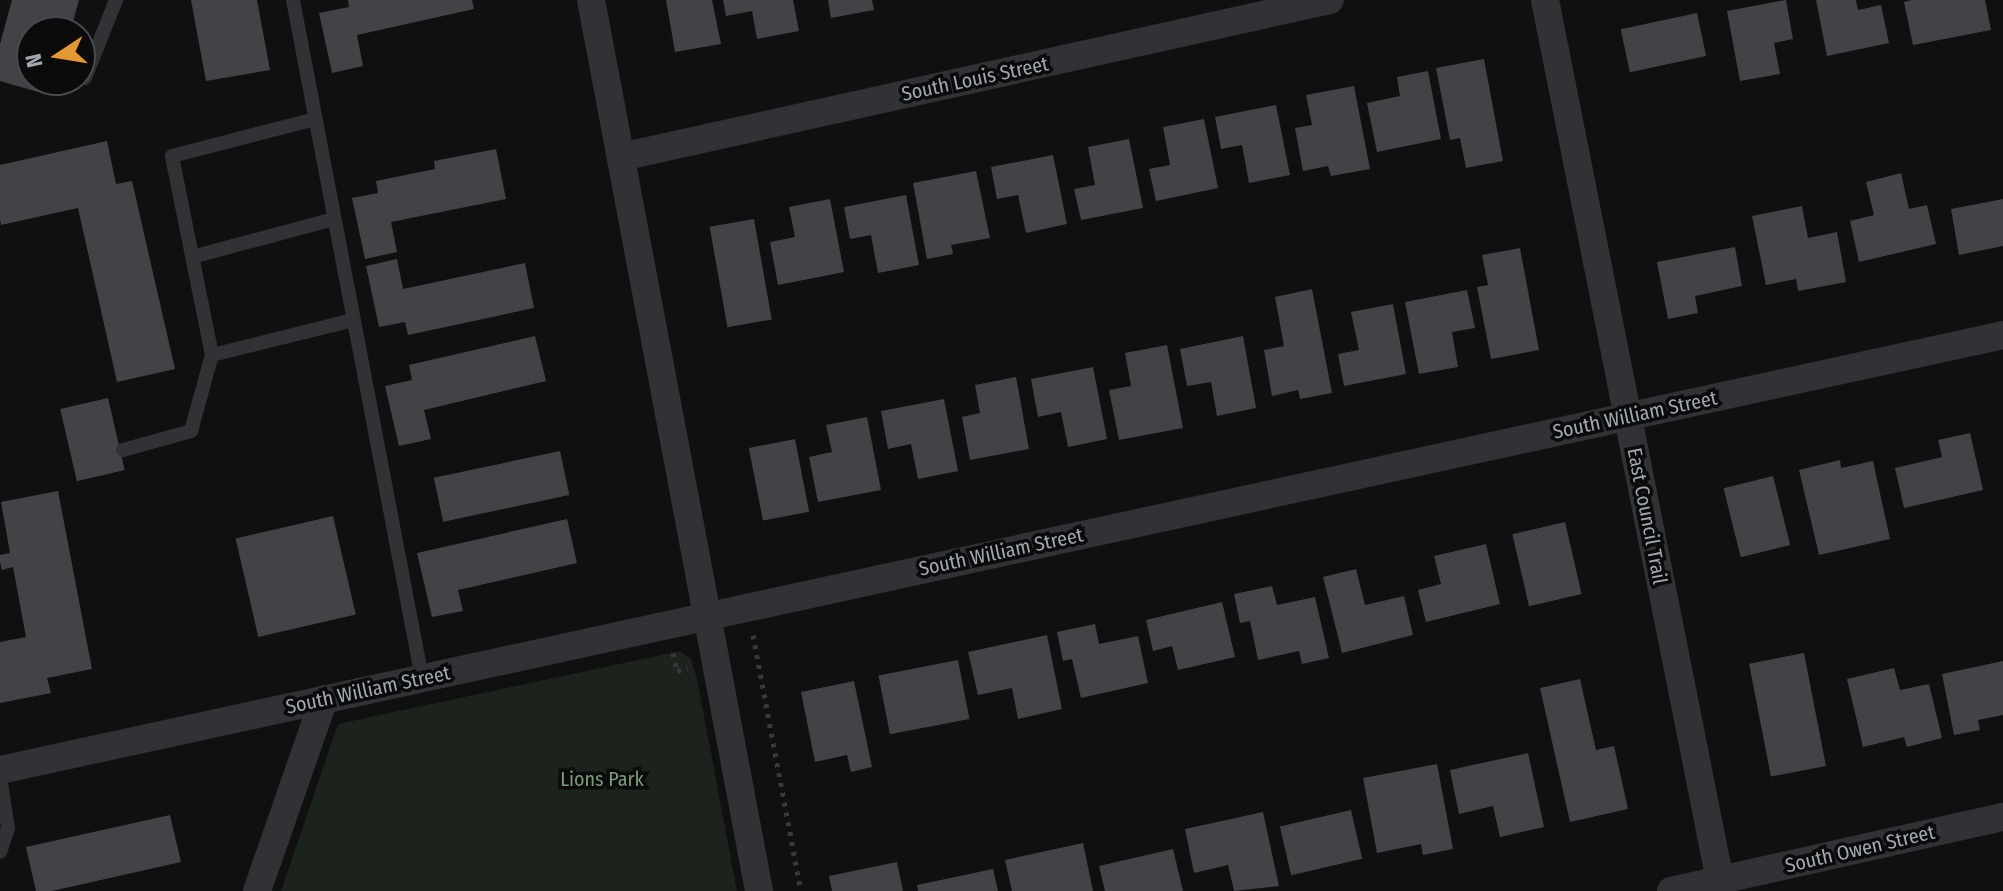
<!DOCTYPE html>
<style>
body{margin:0}
#map{position:relative;width:2003px;height:891px;overflow:hidden;background:#101011;font-family:"Fira Sans Condensed",sans-serif}
div>[style]{position:absolute}
.green>*{inset:0;background:#1c231d}
.building>*{inset:0;background:#414347;transform-origin:0 0}
.path>*{height:5px;margin-top:-2.5px;transform-origin:0;background:repeating-linear-gradient(90deg,#37393d 0 4px,transparent 0 10px)}
.service>*{height:14px;margin:-7px;padding:0 7px;transform-origin:7px;border-radius:7px;background:#313236}
.minor>*{height:28px;margin:-14px;padding:0 14px;transform-origin:14px;border-radius:14px;background:#313236}
span{translate:-50% -50%;white-space:nowrap;text-align:center;line-height:1.15;-webkit-text-stroke:7px #0b0b0c;paint-order:stroke}
.street-label{font-size:20px;color:#a2a8b1}
.park-label{font-size:20px;color:#7b9b7a}
.north{position:absolute;left:16px;top:16px;width:80px;height:80px;box-sizing:border-box;background:#0b0b0c;border:2px solid #474a4e;border-radius:50%;rotate:258deg;font-size:22px;font-weight:700;line-height:32px;text-align:center;color:#a2a8b1}
.north::after{content:'';display:block;margin:auto;width:28px;height:36px;background:#e49834;clip-path:polygon(50% 0,100% 100%,50% 72%,0 100%)}
</style>
<div id="map">
<div class="green">
<i style="clip-path:polygon(680px 651px,691px 659px,697px 679px,737px 891px,281px 891px,338px 724px)"></i>
</div>
<div class="building">
<i style="clip-path:polygon(12px 0,79px 0,70px 32px,32px 32px,32px 80px,56px 80px,52px 96px,0 81px,0 44px)"></i>
<i style="clip-path:polygon(191px 0,257px 0,270px 70px,206px 81px)"></i>
<i style="clip-path:polygon(348px 0,472px 0,474px 9px,357px 35px,363px 66px,332px 73px,319px 13px,349px 7px)"></i>
<i style="clip-path:polygon(666px 0,712px 0,721px 44px,675px 52px)"></i>
<i style="clip-path:polygon(723px 0,793px 0,799px 31px,757px 39px,752px 11px,726px 16px)"></i>
<i style="clip-path:polygon(828px 0,872px 0,874px 10px,831px 18px)"></i>
<i style="clip-path:polygon(1786px 0,1793px 39px,1774px 43px,1780px 74px,1740px 81px,1727px 11px)"></i>
<i style="clip-path:polygon(1816px 0,1856px 0,1858px 10px,1881px 5px,1889px 43px,1827px 56px)"></i>
<i style="clip-path:polygon(1912px 0,1985px 0,1991px 30px,1913px 45px,1904px 2px)"></i>
<i style="left:1697px;top:13px;width:44px;height:78px;rotate:78deg"></i>
<i style="clip-path:polygon(1484px 59px,1503px 161px,1466px 168px,1460px 138px,1450px 140px,1436px 68px)"></i>
<i style="clip-path:polygon(1428px 71px,1441px 139px,1377px 152px,1367px 103px,1400px 96px,1397px 77px)"></i>
<i style="clip-path:polygon(1354px 86px,1370px 169px,1331px 176px,1328px 166px,1303px 171px,1295px 128px,1312px 125px,1306px 95px)"></i>
<i style="clip-path:polygon(1276px 105px,1290px 175px,1249px 183px,1242px 145px,1221px 149px,1215px 117px)"></i>
<i style="clip-path:polygon(1204px 119px,1218px 188px,1156px 201px,1149px 169px,1170px 165px,1163px 127px)"></i>
<i style="clip-path:polygon(1129px 139px,1143px 208px,1081px 220px,1074px 189px,1095px 185px,1088px 147px)"></i>
<i style="clip-path:polygon(107px 141px,116px 184px,132px 181px,175px 369px,117px 382px,78px 208px,1px 225px,0 219px,0 165px)"></i>
<i style="clip-path:polygon(496px 149px,506px 199px,391px 222px,397px 252px,365px 259px,352px 198px,378px 193px,376px 181px,435px 169px,434px 161px)"></i>
<i style="clip-path:polygon(1053px 155px,1067px 224px,1026px 233px,1018px 195px,997px 199px,991px 167px)"></i>
<i style="clip-path:polygon(976px 171px,990px 238px,951px 245px,953px 254px,927px 259px,913px 183px)"></i>
<i style="clip-path:polygon(1901px 173px,1909px 209px,1927px 205px,1936px 244px,1859px 262px,1850px 221px,1874px 215px,1866px 182px)"></i>
<i style="clip-path:polygon(906px 195px,919px 265px,878px 273px,871px 235px,850px 239px,844px 207px)"></i>
<i style="clip-path:polygon(830px 199px,844px 272px,778px 285px,770px 242px,795px 237px,789px 207px)"></i>
<i style="clip-path:polygon(2003px 199px,2003px 246px,1959px 255px,1951px 209px)"></i>
<i style="clip-path:polygon(1802px 206px,1808px 238px,1837px 232px,1846px 282px,1798px 291px,1796px 279px,1766px 285px,1752px 216px)"></i>
<i style="left:754px;top:219px;width:102px;height:45px;rotate:80deg"></i>
<i style="clip-path:polygon(1735px 247px,1742px 286px,1695px 296px,1698px 313px,1668px 319px,1657px 262px)"></i>
<i style="clip-path:polygon(1520px 248px,1539px 350px,1491px 359px,1477px 287px,1488px 285px,1482px 255px)"></i>
<i style="clip-path:polygon(397px 259px,403px 289px,525px 263px,534px 308px,408px 335px,405px 322px,379px 327px,366px 266px)"></i>
<i style="clip-path:polygon(1312px 289px,1332px 393px,1300px 399px,1298px 390px,1272px 396px,1264px 350px,1284px 346px,1275px 297px)"></i>
<i style="clip-path:polygon(1467px 290px,1475px 328px,1452px 332px,1458px 367px,1419px 374px,1405px 302px)"></i>
<i style="clip-path:polygon(1393px 304px,1406px 374px,1344px 386px,1338px 354px,1359px 350px,1351px 312px)"></i>
<i style="clip-path:polygon(535px 336px,546px 381px,424px 410px,431px 439px,399px 446px,385px 386px,412px 380px,409px 365px)"></i>
<i style="clip-path:polygon(1243px 336px,1256px 408px,1217px 416px,1211px 382px,1187px 386px,1180px 349px)"></i>
<i style="clip-path:polygon(1167px 345px,1183px 428px,1119px 440px,1109px 390px,1131px 386px,1125px 353px)"></i>
<i style="clip-path:polygon(1093px 367px,1107px 439px,1068px 447px,1061px 412px,1038px 417px,1031px 379px)"></i>
<i style="clip-path:polygon(1016px 377px,1029px 449px,970px 460px,962px 417px,980px 413px,975px 385px)"></i>
<i style="left:108px;top:398px;width:74px;height:49px;rotate:77deg"></i>
<i style="clip-path:polygon(944px 399px,958px 471px,918px 479px,911px 444px,888px 449px,881px 411px)"></i>
<i style="clip-path:polygon(867px 417px,881px 490px,818px 502px,809px 457px,832px 452px,826px 425px)"></i>
<i style="clip-path:polygon(1970px 433px,1983px 490px,1904px 508px,1895px 468px,1942px 457px,1938px 440px)"></i>
<i style="left:795px;top:439px;width:74px;height:47px;rotate:79deg"></i>
<i style="left:560px;top:451px;width:45px;height:129px;rotate:78deg"></i>
<i style="clip-path:polygon(1840px 460px,1841px 468px,1873px 461px,1890px 539px,1819px 555px,1799px 470px)"></i>
<i style="left:1773px;top:476px;width:71px;height:51px;rotate:76deg"></i>
<i style="clip-path:polygon(58px 491px,92px 669px,47px 678px,51px 693px,0 703px,0 642px,26px 637px,13px 567px,2px 570px,0 562px,0 555px,10px 553px,1px 502px)"></i>
<i style="left:333px;top:516px;width:101px;height:100px;rotate:77deg"></i>
<i style="clip-path:polygon(567px 519px,577px 563px,458px 590px,463px 611px,432px 617px,417px 553px)"></i>
<i style="left:1565px;top:522px;width:74px;height:54px;rotate:77deg"></i>
<i style="clip-path:polygon(1486px 544px,1500px 604px,1426px 622px,1418px 590px,1441px 584px,1434px 556px)"></i>
<i style="clip-path:polygon(1356px 569px,1365px 605px,1404px 596px,1413px 635px,1342px 653px,1323px 577px)"></i>
<i style="clip-path:polygon(1272px 586px,1277px 605px,1315px 597px,1329px 658px,1302px 664px,1299px 651px,1258px 660px,1250px 621px,1240px 623px,1234px 594px)"></i>
<i style="clip-path:polygon(1222px 602px,1235px 657px,1178px 670px,1172px 646px,1153px 651px,1146px 620px)"></i>
<i style="clip-path:polygon(1095px 624px,1099px 644px,1138px 636px,1148px 683px,1081px 698px,1072px 659px,1063px 661px,1057px 632px)"></i>
<i style="clip-path:polygon(1047px 635px,1062px 709px,1018px 719px,1012px 688px,978px 695px,968px 652px)"></i>
<i style="left:1804px;top:653px;width:115px;height:56px;rotate:79deg"></i>
<i style="left:958px;top:660px;width:60px;height:81px;rotate:79deg"></i>
<i style="clip-path:polygon(2003px 661px,2003px 715px,1978px 720px,1980px 730px,1954px 735px,1942px 674px)"></i>
<i style="clip-path:polygon(1894px 668px,1900px 690px,1929px 684px,1942px 738px,1907px 747px,1904px 737px,1863px 747px,1847px 679px)"></i>
<i style="clip-path:polygon(1580px 679px,1596px 750px,1614px 746px,1628px 809px,1570px 822px,1540px 688px)"></i>
<i style="clip-path:polygon(854px 681px,872px 767px,851px 772px,847px 755px,815px 762px,801px 692px)"></i>
<i style="clip-path:polygon(1528px 753px,1544px 827px,1500px 837px,1493px 806px,1459px 814px,1450px 770px)"></i>
<i style="clip-path:polygon(1437px 764px,1453px 849px,1423px 855px,1421px 844px,1377px 853px,1363px 778px)"></i>
<i style="left:1351px;top:810px;width:50px;height:73px;rotate:77deg"></i>
<i style="clip-path:polygon(1263px 812px,1279px 886px,1234px 891px,1228px 865px,1194px 873px,1185px 829px)"></i>
<i style="clip-path:polygon(170px 815px,181px 862px,52px 891px,36px 891px,26px 847px)"></i>
<i style="clip-path:polygon(1083px 843px,1093px 891px,1012px 891px,1005px 860px)"></i>
<i style="clip-path:polygon(1173px 849px,1183px 891px,1105px 891px,1099px 866px)"></i>
<i style="clip-path:polygon(897px 862px,903px 891px,832px 891px,829px 876px)"></i>
<i style="clip-path:polygon(993px 869px,998px 891px,918px 891px,917px 885px)"></i>
</div>
<div class="path">
<i style="left:753px;top:635px;width:260px;rotate:79.4deg"></i>
<i style="left:673px;top:653px;width:18px;rotate:77deg"></i>
<i style="left:677px;top:671px;width:11px;rotate:-15deg"></i>
</div>
<div class="service">
<i style="left:293px;top:0;width:690px;rotate:79.23deg"></i>
<i style="left:85px;top:78px;width:84px;rotate:-68.3deg"></i>
<i style="left:192px;top:257px;width:147px;rotate:-15deg"></i>
<i style="left:212px;top:355px;width:203px;rotate:-101.4deg"></i>
<i style="left:172px;top:156px;width:148px;rotate:-14.5deg"></i>
<i style="left:123px;top:450px;width:71px;rotate:-15.6deg"></i>
<i style="left:191px;top:431px;width:79px;rotate:-74.6deg"></i>
<i style="left:212px;top:355px;width:145px;rotate:-13.9deg"></i>
<i style="left:0;top:777px;width:52px;rotate:81.1deg"></i>
<i style="left:8px;top:828px;width:25px;rotate:108deg"></i>
</div>
<div class="minor">
<i style="left:591px;top:0;width:907px;rotate:79.32deg"></i>
<i style="left:1545px;top:0;width:908px;rotate:78.76deg"></i>
<i style="left:621px;top:157px;width:726px;rotate:-12.49deg"></i>
<i style="left:0;top:770px;width:2050px;rotate:-12.25deg"></i>
<i style="left:257px;top:891px;width:203px;rotate:-70.8deg"></i>
<i style="left:1671px;top:891px;width:340px;rotate:-12.6deg"></i>
</div>
<div class="street-label">
<span style="left:975px;top:79px;rotate:-12deg">South Louis Street</span>
<span style="left:1635px;top:415px;rotate:-12deg">South William Street</span>
<span style="left:1647px;top:516px;rotate:79deg">East Council Trail</span>
<span style="left:1001px;top:552px;rotate:-12deg">South William Street</span>
<span style="left:368px;top:690px;rotate:-12deg">South William Street</span>
<span style="left:1860px;top:849px;rotate:-13deg">South Owen Street</span>
</div>
<div class="park-label">
<span style="left:602px;top:779px">Lions Park</span>
</div>
<div class="north">N</div>
</div>
